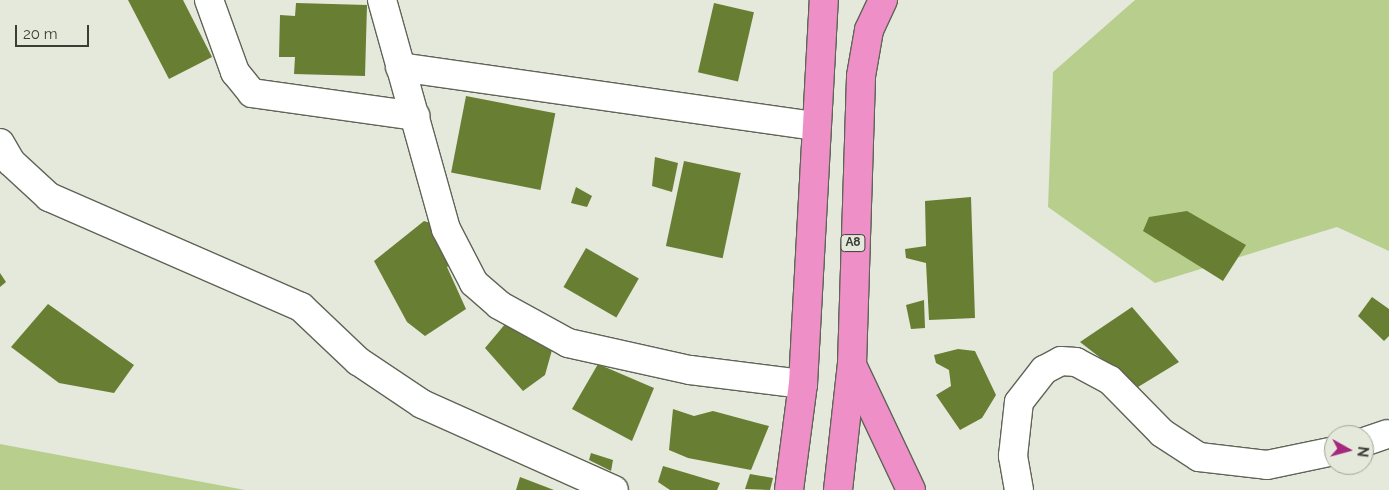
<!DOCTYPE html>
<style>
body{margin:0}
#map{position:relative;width:1389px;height:490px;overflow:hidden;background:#e4e9db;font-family:Raleway,sans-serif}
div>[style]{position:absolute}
.green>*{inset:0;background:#b8ce8c}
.building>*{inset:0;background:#687e32;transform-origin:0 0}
.roads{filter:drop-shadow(1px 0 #5f6457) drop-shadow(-1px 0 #5f6457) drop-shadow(0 1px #5f6457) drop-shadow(0 -1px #5f6457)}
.street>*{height:28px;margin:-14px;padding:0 14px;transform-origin:14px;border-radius:14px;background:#fff}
.highway>*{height:28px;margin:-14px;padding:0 14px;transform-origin:14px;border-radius:14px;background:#ef8fc8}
span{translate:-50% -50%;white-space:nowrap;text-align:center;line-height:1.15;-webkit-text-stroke:5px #e4e9db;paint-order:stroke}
.shield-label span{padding:1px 4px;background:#e4e9db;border:1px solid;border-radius:4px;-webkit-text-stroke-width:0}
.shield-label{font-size:12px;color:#3b3d37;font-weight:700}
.north{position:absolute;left:1324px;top:425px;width:50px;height:50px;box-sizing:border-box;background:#e4e9db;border:1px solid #a0a499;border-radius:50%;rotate:97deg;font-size:14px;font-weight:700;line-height:20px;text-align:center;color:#3b3d37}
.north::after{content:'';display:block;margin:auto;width:18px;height:22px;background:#a4287c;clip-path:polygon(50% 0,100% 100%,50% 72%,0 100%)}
.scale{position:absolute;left:15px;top:25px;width:74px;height:22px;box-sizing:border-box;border:2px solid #3b3d37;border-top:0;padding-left:6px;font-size:15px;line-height:18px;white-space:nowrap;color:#3b3d37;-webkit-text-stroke:4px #e4e9db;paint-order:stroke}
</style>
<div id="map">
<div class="green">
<i style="clip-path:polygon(1135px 0,1389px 0,1389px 251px,1337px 227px,1155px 283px,1048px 207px,1053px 72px)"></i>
<i style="clip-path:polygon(0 444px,245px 490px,0 490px)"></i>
</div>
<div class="building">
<i style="clip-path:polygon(128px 0,183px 0,212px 57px,169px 79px)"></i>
<i style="clip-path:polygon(296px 3px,367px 5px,365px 76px,294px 74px,295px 57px,279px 57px,280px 15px,295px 16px)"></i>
<i style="left:714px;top:3px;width:41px;height:71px;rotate:13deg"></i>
<i style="left:466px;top:96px;width:91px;height:78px;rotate:11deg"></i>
<i style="clip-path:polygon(655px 157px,678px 163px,672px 192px,652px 186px)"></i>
<i style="left:684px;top:161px;width:58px;height:87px;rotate:12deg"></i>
<i style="clip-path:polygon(576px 187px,592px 196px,587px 207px,571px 203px)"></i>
<i style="clip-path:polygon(971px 197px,975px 318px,929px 320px,926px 263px,906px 258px,905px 249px,926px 246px,925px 201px)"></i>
<i style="clip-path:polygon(1187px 211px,1246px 245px,1223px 281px,1143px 231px,1149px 217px)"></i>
<i style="clip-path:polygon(424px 221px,437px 225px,454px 261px,447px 267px,466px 309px,425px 336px,407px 322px,374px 261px)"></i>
<i style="left:586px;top:248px;width:61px;height:45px;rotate:30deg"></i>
<i style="clip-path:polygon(0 273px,6px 282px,0 287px)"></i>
<i style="clip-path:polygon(1372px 297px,1389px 309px,1389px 336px,1384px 341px,1358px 316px)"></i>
<i style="clip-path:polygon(924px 300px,925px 328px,911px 329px,906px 305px)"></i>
<i style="clip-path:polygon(48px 304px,134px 365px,114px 393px,59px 383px,11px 347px)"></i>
<i style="clip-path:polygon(1132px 307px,1179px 362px,1138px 387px,1080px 342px)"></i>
<i style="clip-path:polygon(511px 317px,552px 350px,545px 375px,523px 391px,485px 348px)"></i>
<i style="clip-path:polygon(958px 349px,975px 351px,996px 395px,982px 418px,960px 430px,936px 395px,951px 386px,949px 370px,936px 363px,934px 355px)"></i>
<i style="clip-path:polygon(598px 364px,654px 388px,632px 441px,572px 409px)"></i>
<i style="clip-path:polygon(673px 409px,694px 416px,713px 411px,769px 426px,751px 470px,688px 458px,669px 450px)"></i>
<i style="clip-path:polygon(591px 453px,613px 460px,611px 471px,589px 460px)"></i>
<i style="clip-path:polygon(663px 466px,720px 483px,717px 490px,670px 490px,658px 482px)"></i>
<i style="clip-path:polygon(750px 474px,773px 478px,770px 490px,745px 489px)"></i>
<i style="clip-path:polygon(520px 477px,554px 490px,516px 490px)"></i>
</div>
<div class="roads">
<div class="street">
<i style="left:209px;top:0;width:77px;rotate:70.1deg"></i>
<i style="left:235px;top:72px;width:27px;rotate:51deg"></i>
<i style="left:252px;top:93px;width:165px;rotate:8deg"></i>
<i style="left:382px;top:0;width:238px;rotate:74.4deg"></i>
<i style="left:446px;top:229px;width:61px;rotate:62.6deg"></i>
<i style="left:474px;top:283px;width:33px;rotate:41deg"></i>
<i style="left:499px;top:305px;width:79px;rotate:28.8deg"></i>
<i style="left:568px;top:343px;width:125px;rotate:12.5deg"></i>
<i style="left:690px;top:370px;width:114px;rotate:7.1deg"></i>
<i style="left:400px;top:67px;width:419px;rotate:8.1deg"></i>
<i style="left:0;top:143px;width:22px;rotate:60deg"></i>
<i style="left:11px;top:162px;width:52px;rotate:42.6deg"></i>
<i style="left:49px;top:197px;width:275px;rotate:23.6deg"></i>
<i style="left:301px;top:307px;width:79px;rotate:43.5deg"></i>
<i style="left:358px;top:361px;width:77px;rotate:33.9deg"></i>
<i style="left:422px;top:404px;width:210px;rotate:24.1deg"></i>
<i style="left:1364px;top:442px;width:24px;rotate:-19deg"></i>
<i style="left:1019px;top:490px;width:35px;rotate:-100deg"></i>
<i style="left:1013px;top:456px;width:54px;rotate:-83.7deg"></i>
<i style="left:1019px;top:402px;width:41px;rotate:-52deg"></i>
<i style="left:1044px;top:370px;width:19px;rotate:-28deg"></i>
<i style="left:1061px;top:361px;width:15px;rotate:4deg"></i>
<i style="left:1076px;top:362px;width:38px;rotate:28deg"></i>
<i style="left:1110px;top:380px;width:74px;rotate:45.5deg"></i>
<i style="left:1162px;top:433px;width:44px;rotate:33deg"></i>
<i style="left:1199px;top:457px;width:68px;rotate:6.7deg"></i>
<i style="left:1267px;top:465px;width:68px;rotate:-11.8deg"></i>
</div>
<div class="highway">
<i style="left:852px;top:365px;width:138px;rotate:64.7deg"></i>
<i style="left:789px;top:490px;width:107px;rotate:-82.5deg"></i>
<i style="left:803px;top:384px;width:385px;rotate:-86.9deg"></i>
<i style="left:838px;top:490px;width:127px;rotate:-83.7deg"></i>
<i style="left:852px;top:364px;width:288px;rotate:-88.2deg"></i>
<i style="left:861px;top:76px;width:47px;rotate:-80.1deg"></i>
<i style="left:869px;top:30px;width:33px;rotate:-65deg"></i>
</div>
</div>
<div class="shield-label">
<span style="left:853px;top:243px">A8</span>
</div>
<div class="north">N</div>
<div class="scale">20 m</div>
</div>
